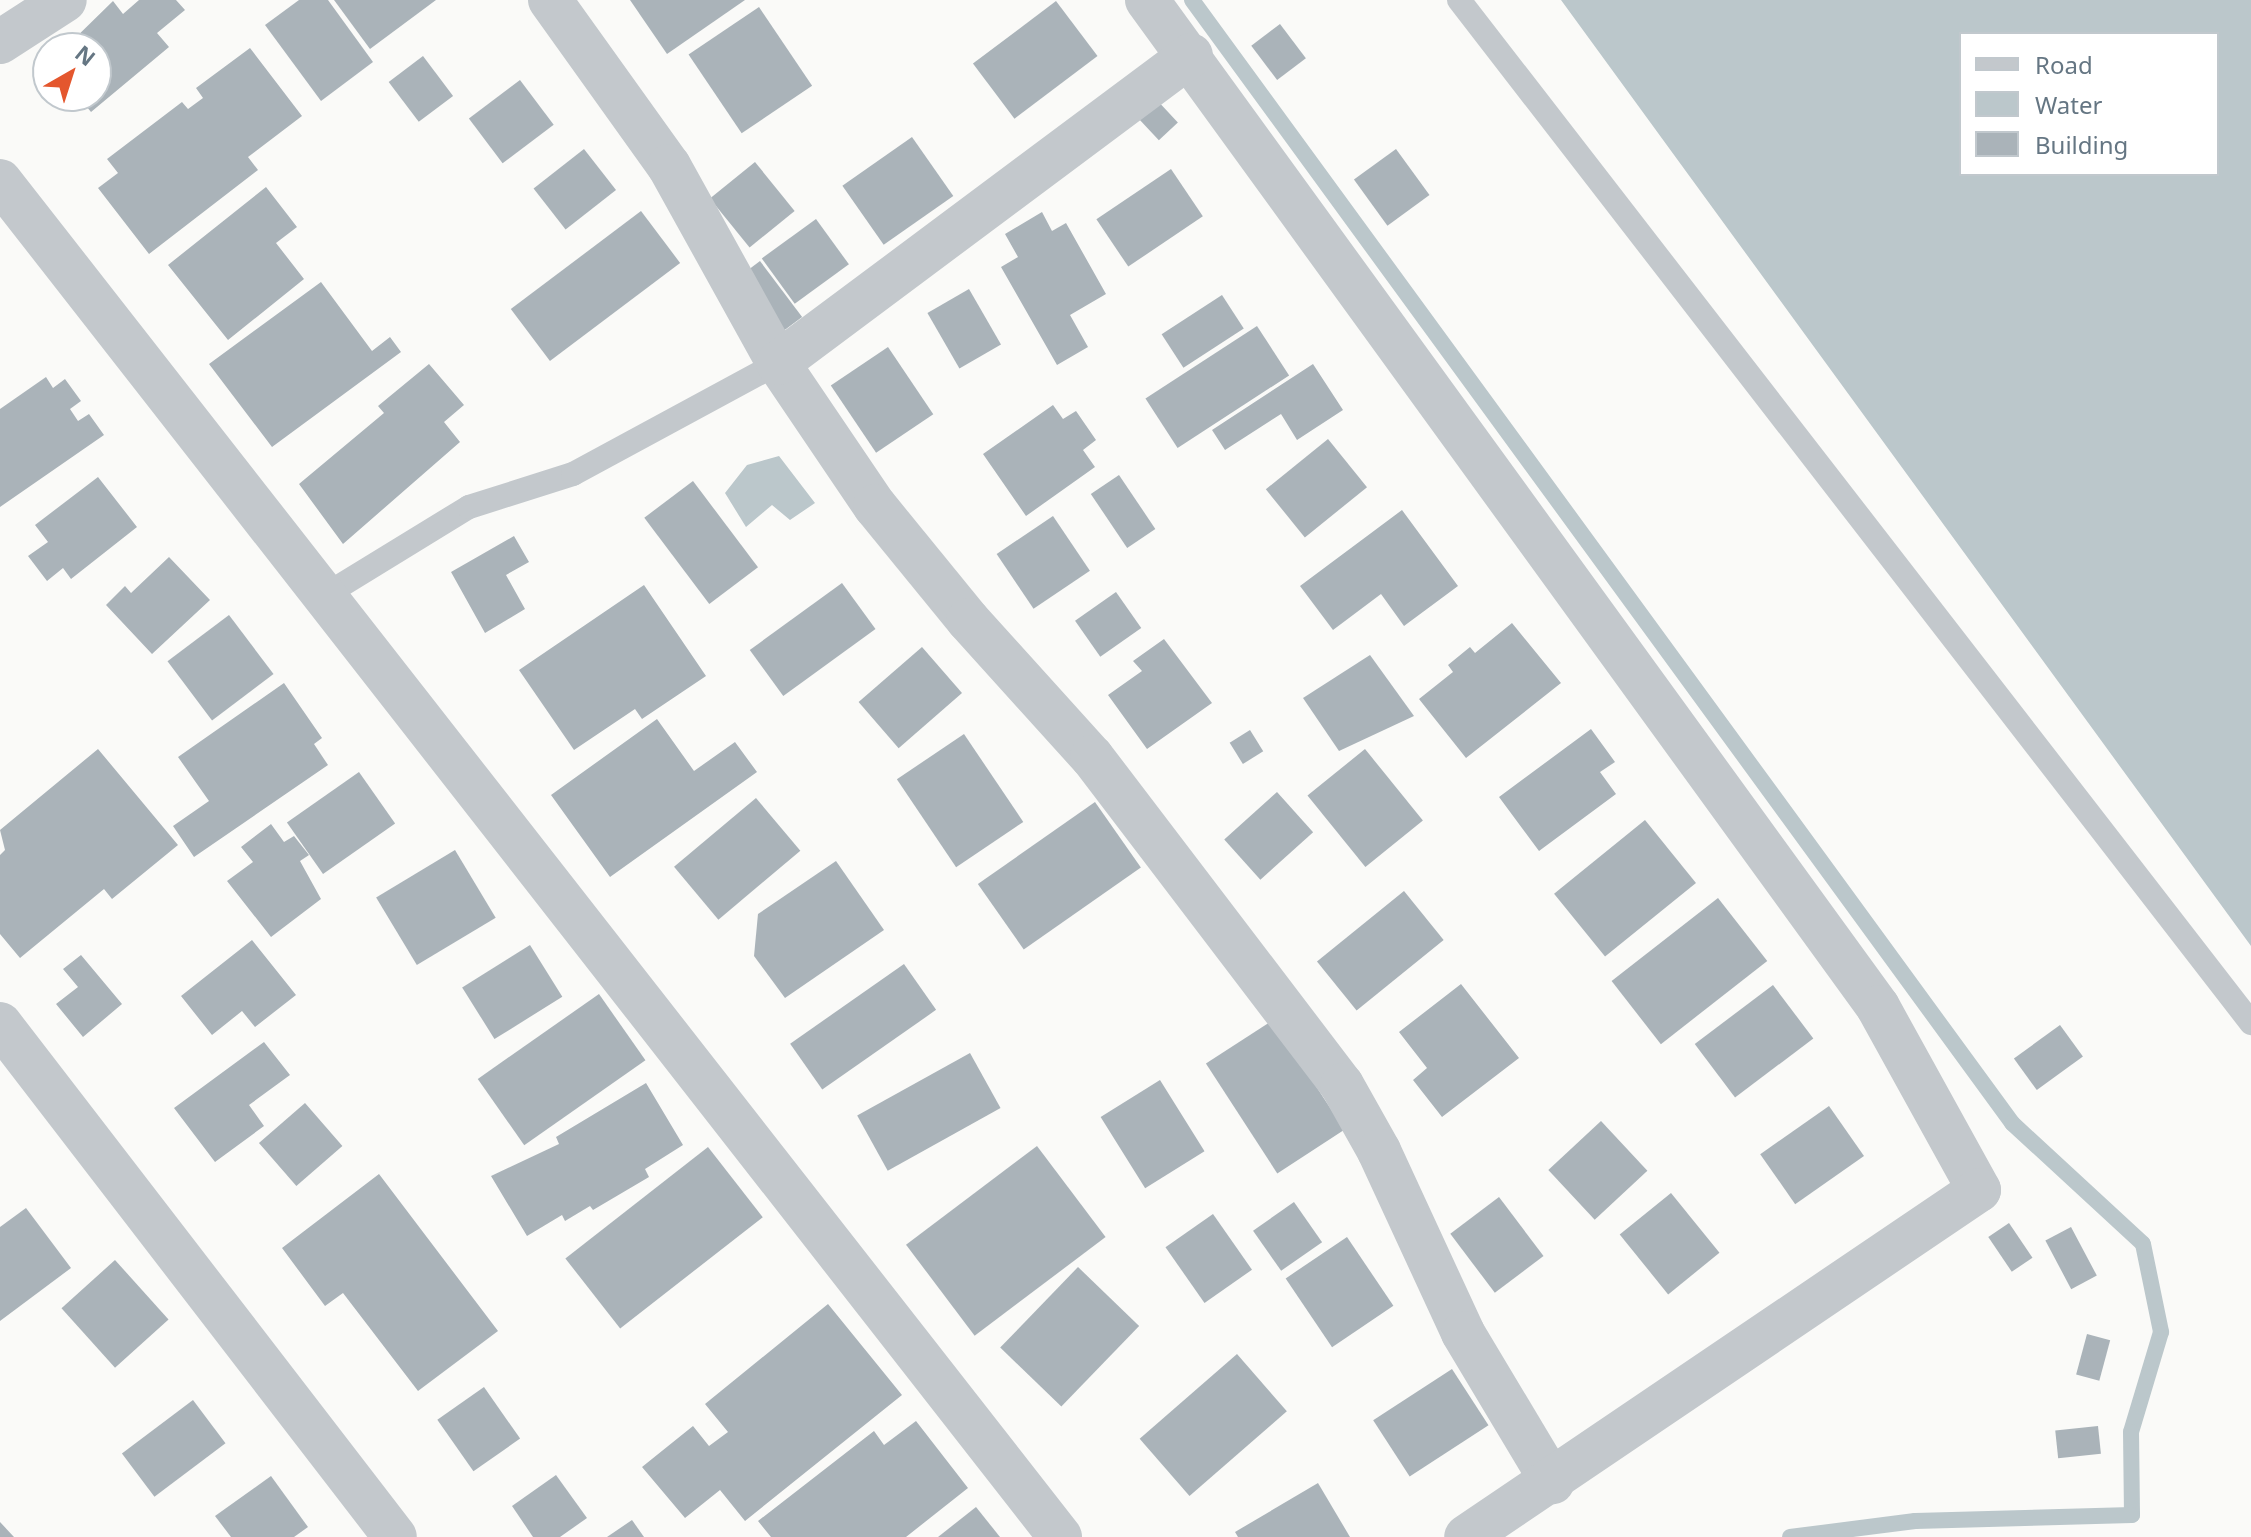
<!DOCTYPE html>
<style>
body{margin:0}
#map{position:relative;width:2251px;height:1537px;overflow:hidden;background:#fafaf8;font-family:"Noto Sans",sans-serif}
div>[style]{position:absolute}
.water>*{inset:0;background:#bbc7cb}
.stream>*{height:16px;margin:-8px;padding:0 8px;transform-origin:8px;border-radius:8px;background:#bbc7cb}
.building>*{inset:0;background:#aab3b9;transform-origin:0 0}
.service>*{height:24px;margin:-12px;padding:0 12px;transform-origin:12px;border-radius:12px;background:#c3c8cc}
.minor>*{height:44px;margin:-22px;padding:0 22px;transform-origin:22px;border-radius:22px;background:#c3c8cc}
span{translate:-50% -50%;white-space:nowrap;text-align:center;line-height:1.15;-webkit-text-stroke:8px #fff;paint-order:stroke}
.legend{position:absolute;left:1959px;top:32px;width:260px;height:144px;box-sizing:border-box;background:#fff;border:2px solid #c1c8cd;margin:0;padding:10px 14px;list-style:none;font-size:24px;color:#657683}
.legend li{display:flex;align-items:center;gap:16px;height:40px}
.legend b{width:40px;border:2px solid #c1c8cd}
.north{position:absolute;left:32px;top:32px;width:80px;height:80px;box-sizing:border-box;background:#fff;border:2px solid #c1c8cd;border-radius:50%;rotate:39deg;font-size:22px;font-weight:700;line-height:32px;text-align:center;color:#657683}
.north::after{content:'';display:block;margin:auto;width:28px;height:36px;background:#e4572e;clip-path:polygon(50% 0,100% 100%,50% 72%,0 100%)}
</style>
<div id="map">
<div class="water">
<i style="clip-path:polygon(evenodd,1561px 0,2251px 0,2251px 946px,1561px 0,1961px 34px,2217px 34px,2217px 174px,1961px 174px,1961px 34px)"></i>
<i style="clip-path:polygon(779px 456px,815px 503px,790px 520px,772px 505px,746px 527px,725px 493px,747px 465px)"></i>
</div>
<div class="stream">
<i style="left:1192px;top:0;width:1391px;rotate:53.86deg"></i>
<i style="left:2012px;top:1123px;width:178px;rotate:42.7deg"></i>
<i style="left:2143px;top:1244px;width:90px;rotate:78.4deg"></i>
<i style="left:2161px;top:1332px;width:104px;rotate:106.7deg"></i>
<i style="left:2131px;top:1432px;width:83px;rotate:89.3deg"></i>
<i style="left:2132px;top:1515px;width:217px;rotate:178.4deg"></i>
<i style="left:1915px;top:1521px;width:126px;rotate:172.7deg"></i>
</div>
<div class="building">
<i style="clip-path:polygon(139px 0,176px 0,185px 10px,157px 33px,169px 47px,91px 112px,78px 96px,96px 96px,96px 48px,65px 48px,113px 1px,123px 14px)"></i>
<i style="clip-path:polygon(299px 0,328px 0,373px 62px,321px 101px,265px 25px)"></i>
<i style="clip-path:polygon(334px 0,436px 0,370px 49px)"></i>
<i style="clip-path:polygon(630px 0,745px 0,667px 54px)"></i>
<i style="left:1056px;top:1px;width:69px;height:104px;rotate:53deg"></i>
<i style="left:759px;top:7px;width:95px;height:85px;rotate:56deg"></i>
<i style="left:1280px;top:24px;width:43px;height:36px;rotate:53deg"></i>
<i style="clip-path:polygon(250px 48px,302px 116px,248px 157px,258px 170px,149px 254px,98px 188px,118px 173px,107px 159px,182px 102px,188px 109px,203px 98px,196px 88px)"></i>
<i style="left:423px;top:56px;width:50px;height:43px;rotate:53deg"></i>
<i style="left:520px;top:80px;width:56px;height:64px;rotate:53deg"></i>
<i style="left:1154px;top:97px;width:35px;height:26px;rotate:47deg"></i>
<i style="left:912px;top:137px;width:72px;height:85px;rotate:55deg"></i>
<i style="left:584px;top:149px;width:52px;height:64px;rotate:52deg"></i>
<i style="left:1396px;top:149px;width:57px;height:52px;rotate:54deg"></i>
<i style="left:755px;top:162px;width:63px;height:58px;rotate:51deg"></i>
<i style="left:1171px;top:169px;width:57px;height:90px;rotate:56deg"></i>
<i style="clip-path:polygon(266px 187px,297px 227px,276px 243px,304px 279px,228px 340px,168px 265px)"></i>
<i style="left:641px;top:211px;width:65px;height:163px;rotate:53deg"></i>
<i style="clip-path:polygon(1042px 212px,1052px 231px,1066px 223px,1106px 294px,1070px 315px,1088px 347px,1057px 365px,1001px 267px,1018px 257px,1005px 234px)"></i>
<i style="left:816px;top:219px;width:56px;height:67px;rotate:54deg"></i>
<i style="left:760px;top:261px;width:70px;height:24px;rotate:53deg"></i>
<i style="clip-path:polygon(321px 282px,372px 351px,390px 337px,401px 352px,272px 447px,209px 364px)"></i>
<i style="left:969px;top:289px;width:64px;height:48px;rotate:60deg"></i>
<i style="left:1222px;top:295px;width:40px;height:72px;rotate:57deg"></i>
<i style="left:1257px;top:326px;width:59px;height:133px;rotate:57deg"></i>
<i style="left:888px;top:347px;width:81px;height:69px;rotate:56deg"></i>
<i style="clip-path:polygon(429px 364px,464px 405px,444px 422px,460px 442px,343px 544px,299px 484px,384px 413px,378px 406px)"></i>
<i style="clip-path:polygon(1313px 364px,1343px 410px,1297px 440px,1281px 414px,1225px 450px,1212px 430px)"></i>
<i style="clip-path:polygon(46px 377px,53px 388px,65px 379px,81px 401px,70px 409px,78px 421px,89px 414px,104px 435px,0 507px,0 409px)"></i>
<i style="clip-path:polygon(1053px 405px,1063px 419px,1076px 411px,1096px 440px,1083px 450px,1095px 467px,1026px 516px,983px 454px)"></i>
<i style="left:1328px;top:439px;width:62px;height:80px;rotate:51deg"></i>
<i style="left:1119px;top:475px;width:65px;height:34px;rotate:56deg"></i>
<i style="clip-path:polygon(98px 477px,137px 527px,71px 579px,63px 568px,47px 581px,28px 556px,48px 542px,35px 525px)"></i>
<i style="left:693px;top:481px;width:108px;height:61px;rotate:53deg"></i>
<i style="clip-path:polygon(1402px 510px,1458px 586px,1404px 626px,1381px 594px,1333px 630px,1300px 586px)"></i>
<i style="left:1053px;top:516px;width:66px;height:68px;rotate:56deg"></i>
<i style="clip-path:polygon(514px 536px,529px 562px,506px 575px,525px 609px,485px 633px,451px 572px)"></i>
<i style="clip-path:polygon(169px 557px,210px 600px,152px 654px,106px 605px,125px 586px,131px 593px)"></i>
<i style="left:842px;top:583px;width:57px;height:114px;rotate:54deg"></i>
<i style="clip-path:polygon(644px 585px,706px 676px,642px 719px,635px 709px,574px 750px,519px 670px)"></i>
<i style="left:1116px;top:592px;width:44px;height:50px;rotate:55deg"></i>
<i style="left:229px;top:615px;width:74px;height:77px;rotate:53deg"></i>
<i style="clip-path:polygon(1512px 623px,1561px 683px,1466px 758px,1419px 699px,1453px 672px,1448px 665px,1470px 647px,1475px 653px)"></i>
<i style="clip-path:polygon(1164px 639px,1212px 703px,1147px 749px,1108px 695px,1142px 671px,1133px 661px)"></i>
<i style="left:922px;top:647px;width:61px;height:84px;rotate:49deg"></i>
<i style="clip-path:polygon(1370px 655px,1414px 716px,1339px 751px,1303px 698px)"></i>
<i style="clip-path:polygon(284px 683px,322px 738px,314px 744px,328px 765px,194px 857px,173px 826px,209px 801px,178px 757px)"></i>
<i style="clip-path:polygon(657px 719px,694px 771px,735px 742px,757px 772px,610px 877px,551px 795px)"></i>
<i style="clip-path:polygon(1591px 729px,1615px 762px,1600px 772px,1616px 794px,1539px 851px,1499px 797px)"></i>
<i style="left:1250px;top:730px;width:25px;height:24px;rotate:58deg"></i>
<i style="left:964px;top:734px;width:106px;height:81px;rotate:56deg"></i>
<i style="clip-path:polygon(98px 749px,178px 845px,112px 899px,104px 889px,20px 958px,0 934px,0 855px,5px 850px,0 830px)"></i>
<i style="left:1365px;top:749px;width:92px;height:74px;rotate:51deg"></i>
<i style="left:359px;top:772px;width:63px;height:88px;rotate:55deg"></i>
<i style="left:1277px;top:792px;width:54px;height:71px;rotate:48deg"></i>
<i style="left:756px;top:798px;width:69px;height:107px;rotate:50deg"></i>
<i style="left:1095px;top:802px;width:80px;height:143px;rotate:55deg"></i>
<i style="left:1645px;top:820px;width:81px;height:117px;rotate:51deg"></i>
<i style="clip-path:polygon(271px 824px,284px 842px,294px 836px,309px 855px,300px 861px,321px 899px,271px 937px,227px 881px,253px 862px,241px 847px)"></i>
<i style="left:455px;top:850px;width:79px;height:92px;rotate:59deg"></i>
<i style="clip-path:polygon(836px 861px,884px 930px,785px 998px,754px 956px,758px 914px)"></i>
<i style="left:1404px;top:891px;width:63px;height:112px;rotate:51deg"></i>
<i style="left:1718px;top:898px;width:80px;height:135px;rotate:52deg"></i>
<i style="clip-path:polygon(252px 940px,296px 995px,255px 1027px,242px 1011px,212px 1035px,181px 996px)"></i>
<i style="left:530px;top:945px;width:61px;height:80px;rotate:58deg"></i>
<i style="clip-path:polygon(81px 955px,122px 1004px,83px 1037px,56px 1004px,78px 987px,63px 969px)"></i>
<i style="left:904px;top:964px;width:56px;height:139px;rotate:55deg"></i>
<i style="clip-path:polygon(1461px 984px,1519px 1058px,1442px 1117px,1413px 1080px,1427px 1068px,1399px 1032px)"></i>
<i style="left:1773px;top:985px;width:67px;height:98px;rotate:53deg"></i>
<i style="left:599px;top:994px;width:81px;height:148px;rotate:55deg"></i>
<i style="left:1273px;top:1020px;width:131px;height:80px;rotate:57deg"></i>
<i style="left:2060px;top:1025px;width:39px;height:57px;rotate:54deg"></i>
<i style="clip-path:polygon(264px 1042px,290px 1075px,249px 1105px,264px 1126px,215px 1162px,174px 1108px)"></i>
<i style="left:970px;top:1053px;width:63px;height:129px;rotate:61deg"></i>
<i style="left:1160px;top:1080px;width:84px;height:70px;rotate:58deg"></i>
<i style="clip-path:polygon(646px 1083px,683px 1145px,645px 1169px,649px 1177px,593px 1210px,590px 1206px,565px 1221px,562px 1215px,527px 1236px,491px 1176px,559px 1144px,556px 1137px)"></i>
<i style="left:305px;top:1103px;width:57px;height:61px;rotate:49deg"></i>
<i style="left:1829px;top:1106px;width:61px;height:84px;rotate:55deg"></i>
<i style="left:1601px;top:1121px;width:68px;height:72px;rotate:47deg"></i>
<i style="left:1037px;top:1146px;width:114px;height:164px;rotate:53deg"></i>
<i style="left:708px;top:1147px;width:89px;height:181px;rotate:52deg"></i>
<i style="clip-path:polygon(379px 1174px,498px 1331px,418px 1391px,343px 1293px,325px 1306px,282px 1248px)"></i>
<i style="left:1671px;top:1193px;width:77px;height:66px;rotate:51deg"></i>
<i style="left:1499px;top:1197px;width:74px;height:61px;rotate:53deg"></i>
<i style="left:1294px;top:1202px;width:49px;height:50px;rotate:55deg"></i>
<i style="clip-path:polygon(26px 1208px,71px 1268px,0 1321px,0 1227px)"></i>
<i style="left:1213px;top:1214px;width:68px;height:58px;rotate:55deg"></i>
<i style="left:2009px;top:1223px;width:42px;height:25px;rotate:56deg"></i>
<i style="left:2071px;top:1227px;width:55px;height:29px;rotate:62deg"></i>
<i style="left:1347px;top:1237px;width:83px;height:74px;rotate:56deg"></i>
<i style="left:115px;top:1260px;width:80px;height:72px;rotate:48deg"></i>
<i style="left:1078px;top:1267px;width:85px;height:112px;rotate:44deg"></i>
<i style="clip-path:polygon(828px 1304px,902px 1395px,745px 1521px,720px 1490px,685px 1518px,642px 1467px,693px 1426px,709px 1446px,728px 1432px,705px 1404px)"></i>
<i style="left:2087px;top:1334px;width:24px;height:42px;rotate:15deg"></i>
<i style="left:1237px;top:1354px;width:76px;height:129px;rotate:49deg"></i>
<i style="left:1452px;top:1369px;width:67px;height:94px;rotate:57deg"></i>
<i style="left:484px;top:1387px;width:63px;height:57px;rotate:55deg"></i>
<i style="left:193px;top:1400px;width:54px;height:89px;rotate:53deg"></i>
<i style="clip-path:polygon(916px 1421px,968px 1488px,906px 1537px,771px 1537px,758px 1521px,874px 1431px,884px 1445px)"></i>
<i style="left:2098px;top:1426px;width:28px;height:43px;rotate:84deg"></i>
<i style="clip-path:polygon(556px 1475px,587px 1518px,560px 1537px,533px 1537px,512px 1506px)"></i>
<i style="clip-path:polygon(271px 1476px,308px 1527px,294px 1537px,231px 1537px,215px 1516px)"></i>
<i style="clip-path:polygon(1318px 1483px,1350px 1537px,1238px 1537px,1235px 1532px)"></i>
<i style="clip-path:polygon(976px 1507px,1000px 1537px,938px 1537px)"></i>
<i style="clip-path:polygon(632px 1520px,644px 1537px,607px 1537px)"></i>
<i style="clip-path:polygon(0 1522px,14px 1537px,0 1537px)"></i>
</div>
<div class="service">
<i style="left:1459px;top:0;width:1294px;rotate:52.25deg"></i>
<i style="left:322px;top:597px;width:172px;rotate:-31.5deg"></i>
<i style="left:469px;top:507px;width:109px;rotate:-17.6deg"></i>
<i style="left:573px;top:474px;width:233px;rotate:-28.4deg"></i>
</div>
<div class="minor">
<i style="left:550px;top:0;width:204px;rotate:54.4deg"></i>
<i style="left:669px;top:166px;width:225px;rotate:61deg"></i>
<i style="left:778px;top:363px;width:173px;rotate:55.9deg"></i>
<i style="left:875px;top:506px;width:147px;rotate:50.8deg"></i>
<i style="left:968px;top:620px;width:185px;rotate:47.9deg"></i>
<i style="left:1092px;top:757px;width:412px;rotate:52.7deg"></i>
<i style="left:1342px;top:1085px;width:76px;rotate:60.7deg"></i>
<i style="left:1379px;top:1151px;width:200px;rotate:65.2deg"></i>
<i style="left:1463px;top:1333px;width:174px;rotate:59.1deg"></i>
<i style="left:1147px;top:0;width:1244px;rotate:54.02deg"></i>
<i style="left:1878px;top:1007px;width:209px;rotate:61.1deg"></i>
<i style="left:1979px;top:1190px;width:619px;rotate:145.93deg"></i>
<i style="left:0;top:42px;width:77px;rotate:-32.9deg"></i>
<i style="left:0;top:181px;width:1721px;rotate:51.98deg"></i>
<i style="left:778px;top:363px;width:515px;rotate:-36.71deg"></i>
<i style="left:0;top:1024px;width:647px;rotate:52.4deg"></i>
</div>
<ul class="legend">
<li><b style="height:10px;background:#c3c8cc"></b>Road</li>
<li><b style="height:22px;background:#bbc7cb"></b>Water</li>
<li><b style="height:22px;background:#aab3b9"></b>Building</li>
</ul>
<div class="north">N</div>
</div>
